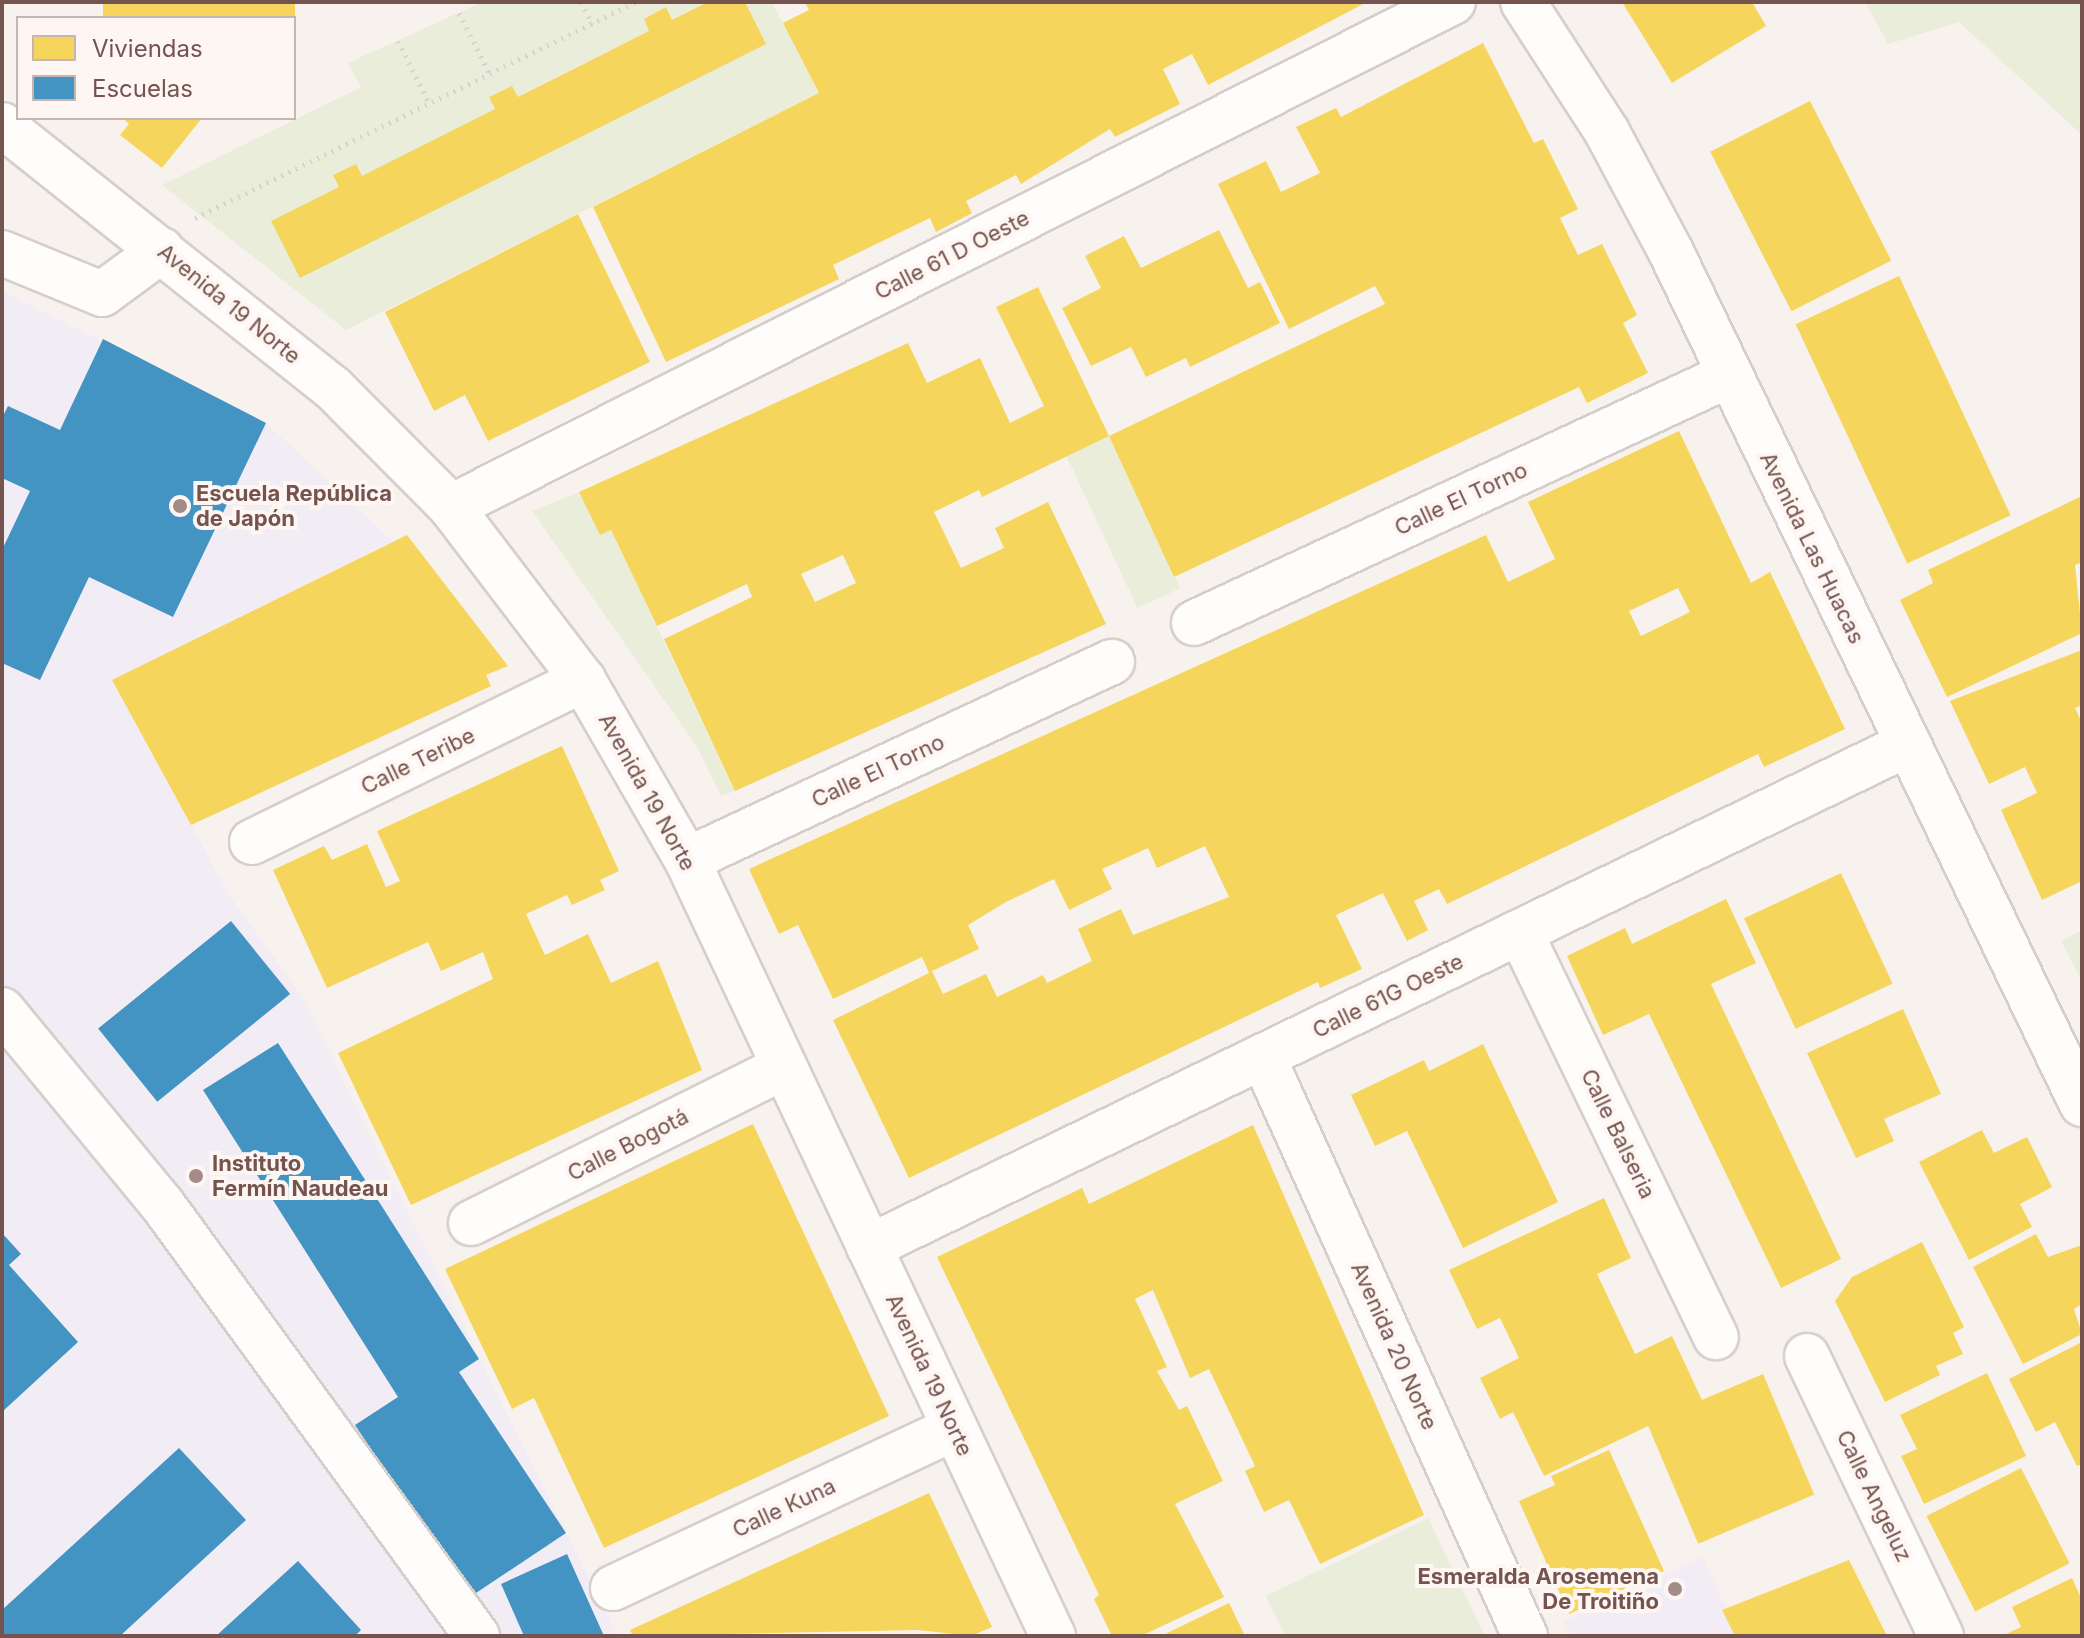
<!DOCTYPE html>
<meta charset="utf-8">
<style>
body{margin:0}
#map{position:relative;width:2084px;height:1638px;overflow:hidden;background:#f8f2ee;font-family:Inter,sans-serif}
div>[style]{position:absolute}
.education>*{inset:0;background:#f2ecf4}
.green>*{inset:0;background:#eaedda;transform-origin:0 0}
.homes>*{inset:0;background:#f6d55c;transform-origin:0 0}
.schools>*{inset:0;background:#4393c3;transform-origin:0 0}
.path>*{height:5px;margin-top:-2.5px;transform-origin:0;background:repeating-linear-gradient(90deg,#dad1d0 0 2px,transparent 0 8px)}
.roads{filter:drop-shadow(2px 0 #d6cecb) drop-shadow(-2px 0 #d6cecb) drop-shadow(0 2px #d6cecb) drop-shadow(0 -2px #d6cecb)}
.minor>*{height:44px;margin:-22px;padding:0 22px;transform-origin:22px;border-radius:22px;background:#fefdfc}
.dots>*{width:22px;height:22px;translate:-50% -50%;box-sizing:border-box;border:4px solid #fef6f2;border-radius:50%}
span{translate:-50% -50%;white-space:nowrap;text-align:center;line-height:1.15;-webkit-text-stroke:8px #fef6f2;paint-order:stroke}
.street-label{font-size:22px;color:#755450}
.poi-label{font-size:22px;color:#755450;font-weight:700}
.left{translate:0 -50%;text-align:left}
.right{translate:-100% -50%;text-align:right}
.frame{position:absolute;inset:0;border:4px solid #755450;pointer-events:none}
.legend{position:absolute;left:16px;top:16px;width:280px;height:104px;box-sizing:border-box;background:#fef6f2;border:2px solid #c7b5b1;margin:0;padding:10px 14px;list-style:none;font-size:24px;color:#755450}
.legend li{display:flex;align-items:center;gap:16px;height:40px}
.legend b{width:40px;border:2px solid #c7b5b1}
</style>
<div id="map">
<div class="education">
<i style="clip-path:polygon(2px 291px,266px 423px,393px 541px,112px 681px,230px 896px,299px 992px,617px 1636px,2px 1636px)"></i>
<i style="clip-path:polygon(1702px 1557px,1739px 1636px,1571px 1636px,1564px 1621px)"></i>
</div>
<div class="green">
<i style="clip-path:polygon(482px 2px,772px 2px,819px 93px,346px 330px,162px 185px,361px 87px,348px 63px)"></i>
<i style="clip-path:polygon(1865px 2px,2082px 2px,2082px 135px,1959px 22px,1888px 44px)"></i>
<i style="left:1109px;top:436px;width:168px;height:47px;rotate:65deg"></i>
<i style="clip-path:polygon(579px 492px,600px 535px,611px 530px,735px 791px,721px 796px,697px 747px,532px 511px)"></i>
<i style="clip-path:polygon(2082px 930px,2082px 981px,2061px 941px)"></i>
<i style="clip-path:polygon(1428px 1518px,1485px 1636px,1285px 1636px,1266px 1596px)"></i>
</div>
<div class="homes">
<i style="left:103px;top:2px;width:192px;height:21px"></i>
<i style="clip-path:polygon(708px 2px,745px 2px,766px 44px,300px 278px,271px 221px,339px 187px,333px 175px,356px 164px,362px 176px,495px 109px,489px 97px,512px 86px,518px 97px,582px 65px,649px 31px,644px 19px,666px 7px,672px 20px)"></i>
<i style="clip-path:polygon(805px 2px,1367px 2px,1208px 85px,1192px 54px,1163px 69px,1180px 104px,1115px 137px,1110px 129px,1021px 184px,1016px 175px,966px 201px,972px 213px,936px 232px,930px 218px,833px 265px,839px 279px,666px 362px,593px 207px,819px 93px,783px 23px,809px 10px)"></i>
<i style="clip-path:polygon(1622px 2px,1752px 2px,1766px 26px,1672px 83px)"></i>
<i style="clip-path:polygon(1483px 43px,1534px 143px,1543px 139px,1578px 209px,1560px 218px,1578px 255px,1602px 244px,1637px 315px,1623px 323px,1648px 373px,1587px 403px,1579px 387px,1174px 577px,1109px 436px,1385px 304px,1375px 286px,1289px 329px,1218px 184px,1266px 161px,1281px 192px,1320px 173px,1296px 127px,1336px 108px,1341px 117px)"></i>
<i style="left:1810px;top:101px;width:179px;height:112px;rotate:63deg"></i>
<i style="clip-path:polygon(122px 118px,202px 118px,162px 168px,120px 135px,129px 124px)"></i>
<i style="clip-path:polygon(578px 214px,650px 362px,488px 441px,465px 395px,434px 411px,385px 312px)"></i>
<i style="clip-path:polygon(1219px 230px,1248px 288px,1260px 282px,1280px 323px,1190px 367px,1186px 358px,1146px 377px,1131px 347px,1091px 366px,1062px 308px,1101px 288px,1085px 256px,1124px 236px,1141px 268px)"></i>
<i style="left:1899px;top:276px;width:264px;height:114px;rotate:65deg"></i>
<i style="clip-path:polygon(evenodd,1038px 287px,1109px 436px,982px 497px,979px 490px,934px 512px,961px 568px,1004px 548px,995px 528px,1048px 502px,1106px 624px,735px 791px,664px 639px,752px 597px,747px 584px,657px 626px,611px 530px,600px 535px,579px 492px,908px 343px,927px 383px,980px 358px,1010px 423px,1044px 406px,996px 307px,1038px 287px,843px 555px,856px 583px,815px 602px,801px 574px,843px 555px)"></i>
<i style="clip-path:polygon(evenodd,1679px 431px,1751px 583px,1770px 572px,1845px 729px,1764px 767px,1758px 754px,1447px 904px,1439px 889px,1414px 901px,1428px 930px,1407px 941px,1383px 893px,1336px 915px,1362px 969px,1320px 988px,1318px 982px,909px 1178px,833px 1020px,929px 973px,922px 957px,833px 999px,798px 925px,779px 934px,749px 869px,1486px 535px,1508px 582px,1555px 559px,1528px 502px,1679px 431px,1678px 588px,1690px 612px,1641px 636px,1629px 611px,1678px 588px,1679px 431px,1205px 846px,1229px 897px,1133px 935px,1121px 909px,1078px 929px,1092px 961px,1047px 983px,1043px 975px,997px 997px,986px 974px,943px 994px,932px 971px,979px 949px,968px 925px,1006px 902px,1054px 879px,1069px 910px,1112px 889px,1102px 869px,1148px 848px,1157px 868px,1205px 846px)"></i>
<i style="clip-path:polygon(2082px 496px,2082px 562px,2075px 565px,2082px 633px,1947px 697px,1900px 600px,1933px 583px,1928px 570px)"></i>
<i style="clip-path:polygon(407px 535px,508px 666px,486px 675px,491px 686px,191px 825px,112px 680px)"></i>
<i style="clip-path:polygon(2082px 650px,2082px 705px,2075px 708px,2082px 723px,2082px 881px,2042px 900px,2001px 810px,2037px 793px,2025px 767px,1989px 784px,1950px 701px)"></i>
<i style="clip-path:polygon(562px 746px,619px 871px,600px 880px,605px 890px,572px 905px,567px 895px,526px 914px,545px 955px,588px 934px,611px 983px,658px 961px,702px 1070px,411px 1205px,338px 1053px,493px 979px,483px 952px,441px 971px,428px 942px,327px 988px,273px 870px,324px 846px,332px 860px,367px 844px,386px 887px,400px 881px,377px 831px)"></i>
<i style="left:1841px;top:873px;width:122px;height:107px;rotate:65deg"></i>
<i style="clip-path:polygon(1726px 899px,1756px 963px,1711px 984px,1841px 1259px,1781px 1288px,1649px 1014px,1603px 1035px,1567px 956px,1625px 928px,1632px 944px)"></i>
<i style="clip-path:polygon(1903px 1009px,1941px 1094px,1884px 1119px,1894px 1141px,1856px 1158px,1807px 1053px)"></i>
<i style="clip-path:polygon(1483px 1044px,1558px 1202px,1463px 1248px,1407px 1131px,1375px 1146px,1351px 1095px,1424px 1060px,1429px 1071px)"></i>
<i style="clip-path:polygon(753px 1124px,889px 1416px,604px 1548px,534px 1398px,512px 1409px,445px 1269px)"></i>
<i style="clip-path:polygon(1253px 1125px,1424px 1515px,1320px 1564px,1289px 1500px,1264px 1512px,1245px 1471px,1255px 1466px,1209px 1369px,1190px 1378px,1153px 1290px,1135px 1299px,1167px 1367px,1157px 1371px,1179px 1410px,1187px 1406px,1223px 1481px,1175px 1504px,1224px 1597px,1141px 1636px,1112px 1636px,1094px 1599px,1099px 1595px,937px 1257px,1082px 1188px,1089px 1204px)"></i>
<i style="clip-path:polygon(1982px 1130px,1994px 1153px,2027px 1137px,2052px 1187px,2020px 1204px,2032px 1227px,1969px 1260px,1919px 1162px)"></i>
<i style="clip-path:polygon(1604px 1198px,1631px 1258px,1597px 1274px,1635px 1354px,1672px 1336px,1702px 1400px,1544px 1476px,1513px 1412px,1500px 1419px,1480px 1378px,1519px 1358px,1500px 1318px,1477px 1329px,1449px 1270px)"></i>
<i style="clip-path:polygon(2036px 1234px,2048px 1257px,2082px 1245px,2082px 1304px,2074px 1309px,2082px 1334px,2023px 1364px,1973px 1267px)"></i>
<i style="clip-path:polygon(1922px 1242px,1964px 1327px,1953px 1333px,1963px 1354px,1936px 1366px,1940px 1375px,1885px 1402px,1835px 1301px,1852px 1277px)"></i>
<i style="clip-path:polygon(2082px 1342px,2082px 1464px,2077px 1466px,2055px 1422px,2036px 1432px,2009px 1379px)"></i>
<i style="clip-path:polygon(1987px 1373px,2026px 1456px,1924px 1504px,1901px 1456px,1917px 1449px,1900px 1415px)"></i>
<i style="left:1763px;top:1374px;width:131px;height:126px;rotate:67deg"></i>
<i style="clip-path:polygon(1609px 1450px,1664px 1571px,1569px 1614px,1519px 1501px,1555px 1485px,1551px 1476px)"></i>
<i style="left:2021px;top:1468px;width:107px;height:106px;rotate:63deg"></i>
<i style="clip-path:polygon(929px 1493px,992px 1627px,971px 1636px,918px 1630px,633px 1636px,630px 1630px)"></i>
<i style="clip-path:polygon(1849px 1560px,1887px 1636px,1735px 1636px,1722px 1610px)"></i>
<i style="clip-path:polygon(2072px 1578px,2082px 1600px,2082px 1636px,2002px 1636px,2021px 1627px,2012px 1607px)"></i>
<i style="clip-path:polygon(1229px 1603px,1245px 1636px,1161px 1636px)"></i>
</div>
<div class="schools">
<i style="clip-path:polygon(103px 339px,266px 423px,173px 617px,89px 577px,40px 680px,2px 663px,2px 550px,30px 491px,2px 478px,2px 418px,8px 406px,60px 430px)"></i>
<i style="left:231px;top:921px;width:94px;height:171px;rotate:51deg"></i>
<i style="clip-path:polygon(278px 1043px,479px 1359px,459px 1372px,566px 1533px,470px 1597px,355px 1425px,398px 1397px,203px 1090px)"></i>
<i style="clip-path:polygon(2px 1233px,21px 1254px,9px 1265px,78px 1342px,2px 1412px)"></i>
<i style="clip-path:polygon(179px 1448px,246px 1520px,120px 1636px,2px 1636px,2px 1610px)"></i>
<i style="clip-path:polygon(567px 1554px,604px 1636px,524px 1636px,501px 1584px)"></i>
<i style="clip-path:polygon(298px 1561px,361px 1630px,355px 1636px,216px 1636px)"></i>
</div>
<div class="path">
<i style="left:581px;top:2px;width:25px;rotate:63deg"></i>
<i style="left:459px;top:13px;width:68px;rotate:63.1deg"></i>
<i style="left:398px;top:41px;width:69px;rotate:63.4deg"></i>
<i style="left:195px;top:218px;width:491px;rotate:-26.1deg"></i>
</div>
<div class="roads">
<div class="minor">
<i style="left:1523px;top:2px;width:155px;rotate:57.1deg"></i>
<i style="left:1607px;top:132px;width:136px;rotate:61.9deg"></i>
<i style="left:1671px;top:252px;width:946px;rotate:64.25deg"></i>
<i style="left:2px;top:125px;width:423px;rotate:38.5deg"></i>
<i style="left:333px;top:388px;width:168px;rotate:45.2deg"></i>
<i style="left:451px;top:507px;width:218px;rotate:52.7deg"></i>
<i style="left:583px;top:680px;width:208px;rotate:60deg"></i>
<i style="left:687px;top:860px;width:858px;rotate:64.75deg"></i>
<i style="left:2px;top:253px;width:108px;rotate:22.3deg"></i>
<i style="left:102px;top:294px;width:74px;rotate:-36.3deg"></i>
<i style="left:451px;top:507px;width:1122px;rotate:-26.75deg"></i>
<i style="left:1194px;top:623px;width:590px;rotate:-24.87deg"></i>
<i style="left:252px;top:842px;width:369px;rotate:-26.1deg"></i>
<i style="left:687px;top:860px;width:469px;rotate:-25deg"></i>
<i style="left:1520px;top:932px;width:450px;rotate:64.2deg"></i>
<i style="left:2px;top:1010px;width:251px;rotate:50.5deg"></i>
<i style="left:162px;top:1204px;width:535px;rotate:53.9deg"></i>
<i style="left:1263px;top:1057px;width:636px;rotate:65.65deg"></i>
<i style="left:471px;top:1223px;width:350px;rotate:-26.5deg"></i>
<i style="left:869px;top:1247px;width:1152px;rotate:-25.83deg"></i>
<i style="left:1807px;top:1356px;width:310px;rotate:64.4deg"></i>
<i style="left:613px;top:1588px;width:377px;rotate:-25.1deg"></i>
</div>
</div>
<div class="dots">
<i style="left:180px;top:506px;background:#a38b87"></i>
<i style="left:196px;top:1176px;background:#a38b87"></i>
<i style="left:1675px;top:1589px;background:#a38b87"></i>
</div>
<div class="street-label">
<span style="left:952px;top:255px;rotate:-27deg">Calle 61 D Oeste</span>
<span style="left:229px;top:304px;rotate:39deg">Avenida 19 Norte</span>
<span style="left:1461px;top:499px;rotate:-25deg">Calle El Torno</span>
<span style="left:1812px;top:548px;rotate:64deg">Avenida Las Huacas</span>
<span style="left:418px;top:761px;rotate:-26deg">Calle Teribe</span>
<span style="left:878px;top:771px;rotate:-25deg">Calle El Torno</span>
<span style="left:647px;top:792px;rotate:61deg">Avenida 19 Norte</span>
<span style="left:1388px;top:996px;rotate:-26deg">Calle 61G Oeste</span>
<span style="left:1618px;top:1134px;rotate:64deg">Calle Balseria</span>
<span style="left:628px;top:1145px;rotate:-27deg">Calle Bogotá</span>
<span style="left:1394px;top:1346px;rotate:66deg">Avenida 20 Norte</span>
<span style="left:929px;top:1375px;rotate:65deg">Avenida 19 Norte</span>
<span style="left:1874px;top:1496px;rotate:64deg">Calle Angeluz</span>
<span style="left:784px;top:1508px;rotate:-25deg">Calle Kuna</span>
</div>
<div class="poi-label">
<span class="left" style="left:196px;top:506px">Escuela República<br>de Japón</span>
<span class="left" style="left:212px;top:1176px">Instituto<br>Fermín Naudeau</span>
<span class="right" style="left:1659px;top:1589px">Esmeralda Arosemena<br>De Troitiño</span>
</div>
<div class="frame"></div>
<ul class="legend">
<li><b style="height:22px;background:#f6d55c"></b>Viviendas</li>
<li><b style="height:22px;background:#4393c3"></b>Escuelas</li>
</ul>
</div>
